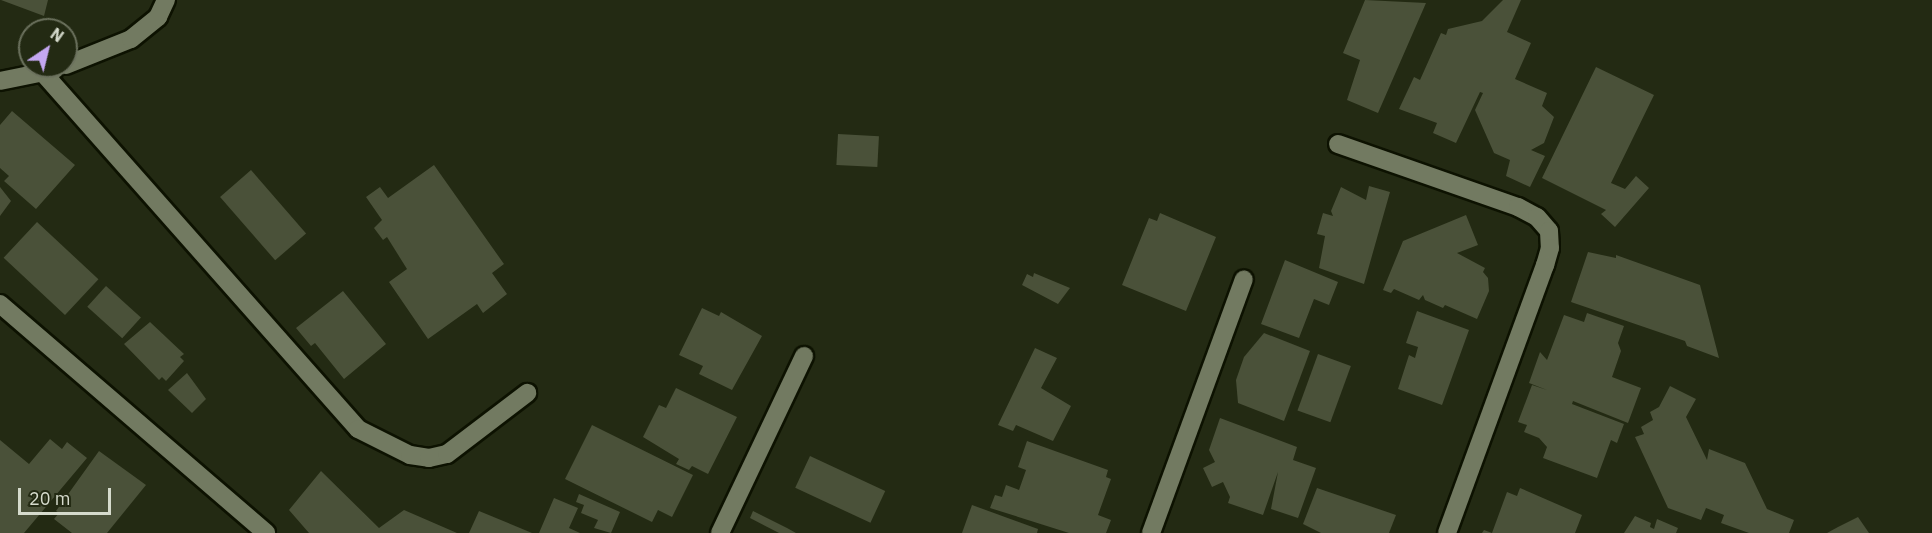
<!DOCTYPE html>
<style>
body{margin:0}
#map{position:relative;width:1932px;height:533px;overflow:hidden;background:#232a13;font-family:"IBM Plex Sans",sans-serif}
div>[style]{position:absolute}
.building>*{inset:0;background:#4a5139;transform-origin:0 0}
.roads{filter:drop-shadow(2px 0 #0d1201) drop-shadow(-2px 0 #0d1201) drop-shadow(0 2px #0d1201) drop-shadow(0 -2px #0d1201)}
.street>*{height:18px;margin:-9px;padding:0 9px;transform-origin:9px;border-radius:9px;background:#727a61}
span{translate:-50% -50%;white-space:nowrap;text-align:center;line-height:1.15;-webkit-text-stroke:4.5px #232a13;paint-order:stroke}
.north{position:absolute;left:18px;top:18px;width:60px;height:60px;box-sizing:border-box;background:#232a13;border:2px solid #6b715d;border-radius:50%;rotate:35deg;font-size:16px;font-weight:700;line-height:24px;text-align:center;color:#d6dbcd}
.north::after{content:'';display:block;margin:auto;width:21px;height:27px;background:#c4a7f1;clip-path:polygon(50% 0,100% 100%,50% 72%,0 100%)}
.scale{position:absolute;left:18px;top:488px;width:93px;height:27px;box-sizing:border-box;border:3px solid #d6dbcd;border-top:0;padding-left:8px;font-size:18px;line-height:21px;white-space:nowrap;color:#d6dbcd;-webkit-text-stroke:4px #232a13;paint-order:stroke}
</style>
<div id="map">
<div class="building">
<i style="clip-path:polygon(1px 0,48px 0,44px 16px)"></i>
<i style="clip-path:polygon(1365px 0,1426px 3px,1378px 113px,1347px 100px,1360px 60px,1343px 53px)"></i>
<i style="clip-path:polygon(1503px 0,1521px 0,1507px 32px,1531px 43px,1515px 79px,1547px 93px,1542px 106px,1554px 117px,1544px 143px,1531px 150px,1545px 156px,1530px 187px,1506px 176px,1510px 160px,1494px 153px,1475px 110px,1483px 93px,1480px 92px,1456px 143px,1433px 133px,1437px 123px,1399px 109px,1414px 77px,1420px 80px,1441px 33px,1446px 35px,1448px 29px,1482px 21px)"></i>
<i style="clip-path:polygon(1596px 67px,1654px 95px,1611px 183px,1625px 189px,1636px 176px,1649px 188px,1615px 227px,1601px 214px,1606px 210px,1542px 178px)"></i>
<i style="clip-path:polygon(12px 111px,75px 165px,36px 209px,4px 181px,9px 176px,0 168px,0 125px)"></i>
<i style="left:838px;top:134px;width:41px;height:31px;rotate:3deg"></i>
<i style="clip-path:polygon(434px 165px,504px 264px,492px 273px,507px 294px,483px 313px,477px 304px,428px 339px,389px 282px,407px 269px,387px 237px,383px 240px,374px 228px,382px 220px,366px 197px,380px 187px,388px 198px)"></i>
<i style="left:251px;top:170px;width:84px;height:41px;rotate:49deg"></i>
<i style="clip-path:polygon(1369px 186px,1390px 192px,1364px 284px,1319px 268px,1325px 236px,1317px 234px,1323px 213px,1333px 216px,1331px 211px,1341px 187px,1366px 200px)"></i>
<i style="clip-path:polygon(0 187px,11px 201px,0 216px)"></i>
<i style="clip-path:polygon(1160px 213px,1216px 237px,1186px 311px,1122px 285px,1149px 218px,1157px 221px)"></i>
<i style="clip-path:polygon(1466px 215px,1478px 245px,1457px 253px,1485px 268px,1483px 272px,1488px 278px,1489px 291px,1477px 319px,1445px 305px,1443px 308px,1425px 300px,1423px 295px,1419px 300px,1394px 289px,1391px 293px,1383px 290px,1403px 241px)"></i>
<i style="left:37px;top:222px;width:84px;height:49px;rotate:43deg"></i>
<i style="clip-path:polygon(1588px 252px,1616px 258px,1616px 255px,1700px 285px,1719px 358px,1687px 346px,1685px 341px,1571px 302px)"></i>
<i style="clip-path:polygon(1285px 260px,1338px 282px,1329px 305px,1314px 299px,1299px 338px,1261px 324px)"></i>
<i style="clip-path:polygon(1034px 273px,1070px 288px,1058px 304px,1022px 285px,1027px 274px,1033px 277px)"></i>
<i style="left:106px;top:286px;width:47px;height:28px;rotate:42deg"></i>
<i style="clip-path:polygon(343px 291px,386px 344px,344px 379px,315px 343px,311px 346px,296px 328px)"></i>
<i style="clip-path:polygon(702px 308px,719px 316px,721px 312px,762px 336px,732px 390px,699px 374px,703px 366px,679px 355px)"></i>
<i style="clip-path:polygon(1417px 311px,1469px 330px,1442px 405px,1398px 389px,1409px 355px,1415px 358px,1418px 347px,1406px 343px)"></i>
<i style="clip-path:polygon(1587px 313px,1624px 326px,1618px 343px,1621px 351px,1612px 377px,1641px 388px,1628px 423px,1573px 401px,1572px 404px,1624px 424px,1617px 443px,1611px 440px,1597px 478px,1543px 458px,1547px 447px,1539px 438px,1524px 432px,1527px 425px,1518px 422px,1532px 385px,1547px 390px,1529px 383px,1540px 352px,1547px 360px,1564px 315px,1584px 322px)"></i>
<i style="clip-path:polygon(150px 322px,184px 354px,180px 357px,184px 361px,166px 381px,162px 377px,159px 380px,124px 344px)"></i>
<i style="clip-path:polygon(1264px 333px,1310px 351px,1284px 421px,1238px 403px,1236px 380px,1244px 357px)"></i>
<i style="clip-path:polygon(1035px 348px,1057px 358px,1041px 388px,1071px 406px,1053px 441px,1016px 425px,1013px 431px,998px 425px)"></i>
<i style="left:1318px;top:354px;width:35px;height:60px;rotate:20deg"></i>
<i style="clip-path:polygon(187px 373px,206px 399px,192px 413px,168px 390px)"></i>
<i style="clip-path:polygon(1670px 386px,1696px 399px,1686px 417px,1707px 460px,1709px 449px,1745px 463px,1767px 509px,1794px 520px,1789px 533px,1749px 533px,1721px 523px,1724px 515px,1706px 508px,1701px 520px,1668px 508px,1635px 437px,1644px 434px,1641px 427px,1653px 420px,1650px 412px,1659px 407px)"></i>
<i style="clip-path:polygon(676px 388px,737px 417px,708px 474px,692px 466px,689px 470px,676px 464px,679px 459px,643px 437px,659px 405px,666px 408px)"></i>
<i style="clip-path:polygon(1220px 418px,1297px 447px,1293px 460px,1316px 468px,1298px 518px,1271px 509px,1278px 472px,1263px 515px,1228px 503px,1230px 497px,1223px 482px,1212px 487px,1203px 468px,1215px 462px,1209px 450px)"></i>
<i style="clip-path:polygon(592px 425px,693px 475px,672px 517px,658px 510px,652px 522px,565px 479px)"></i>
<i style="clip-path:polygon(50px 439px,62px 449px,67px 442px,87px 458px,24px 533px,0 533px,0 440px,29px 464px)"></i>
<i style="clip-path:polygon(1027px 441px,1108px 470px,1106px 477px,1111px 479px,1098px 515px,1111px 520px,1106px 533px,1069px 533px,990px 508px,995px 495px,1002px 497px,1006px 485px,1019px 490px,1026px 470px,1018px 467px)"></i>
<i style="clip-path:polygon(99px 451px,146px 485px,107px 533px,72px 533px,54px 519px,59px 513px,56px 511px)"></i>
<i style="left:810px;top:456px;width:83px;height:35px;rotate:25deg"></i>
<i style="clip-path:polygon(321px 471px,379px 528px,404px 510px,457px 533px,309px 533px,289px 510px)"></i>
<i style="clip-path:polygon(1317px 488px,1396px 515px,1389px 533px,1321px 533px,1303px 524px)"></i>
<i style="clip-path:polygon(1520px 488px,1582px 515px,1575px 533px,1482px 533px,1484px 530px,1492px 533px,1507px 492px,1517px 496px)"></i>
<i style="clip-path:polygon(579px 494px,620px 512px,611px 533px,594px 528px,598px 520px,581px 513px,584px 505px,576px 502px)"></i>
<i style="clip-path:polygon(554px 498px,578px 508px,569px 528px,580px 533px,539px 533px)"></i>
<i style="clip-path:polygon(972px 505px,1038px 529px,1037px 533px,962px 533px)"></i>
<i style="clip-path:polygon(479px 511px,532px 533px,469px 533px)"></i>
<i style="clip-path:polygon(753px 511px,787px 528px,796px 533px,779px 533px,750px 518px)"></i>
<i style="clip-path:polygon(1635px 516px,1651px 523px,1650px 527px,1654px 529px,1657px 519px,1678px 528px,1676px 533px,1624px 533px)"></i>
<i style="clip-path:polygon(1858px 517px,1869px 533px,1827px 533px,1838px 527px)"></i>
</div>
<div class="roads">
<div class="street">
<i style="left:66px;top:65px;width:70px;rotate:-21.8deg"></i>
<i style="left:131px;top:39px;width:35px;rotate:-39deg"></i>
<i style="left:158px;top:17px;width:19px;rotate:-65deg"></i>
<i style="left:44px;top:74px;width:474px;rotate:48.5deg"></i>
<i style="left:358px;top:429px;width:58px;rotate:26.6deg"></i>
<i style="left:410px;top:455px;width:19px;rotate:9deg"></i>
<i style="left:429px;top:458px;width:18px;rotate:-13deg"></i>
<i style="left:447px;top:454px;width:101px;rotate:-37.3deg"></i>
<i style="left:0;top:81px;width:55px;rotate:-11.5deg"></i>
<i style="left:1338px;top:144px;width:191px;rotate:19.3deg"></i>
<i style="left:1518px;top:207px;width:21px;rotate:28deg"></i>
<i style="left:1537px;top:217px;width:18px;rotate:49deg"></i>
<i style="left:1549px;top:231px;width:17px;rotate:87deg"></i>
<i style="left:1550px;top:248px;width:18px;rotate:106deg"></i>
<i style="left:1545px;top:265px;width:285px;rotate:110.1deg"></i>
<i style="left:0;top:304px;width:351px;rotate:40.7deg"></i>
<i style="left:720px;top:533px;width:196px;rotate:-64.6deg"></i>
<i style="left:1151px;top:533px;width:270px;rotate:-69.9deg"></i>
</div>
</div>
<div class="north">N</div>
<div class="scale">20 m</div>
</div>
